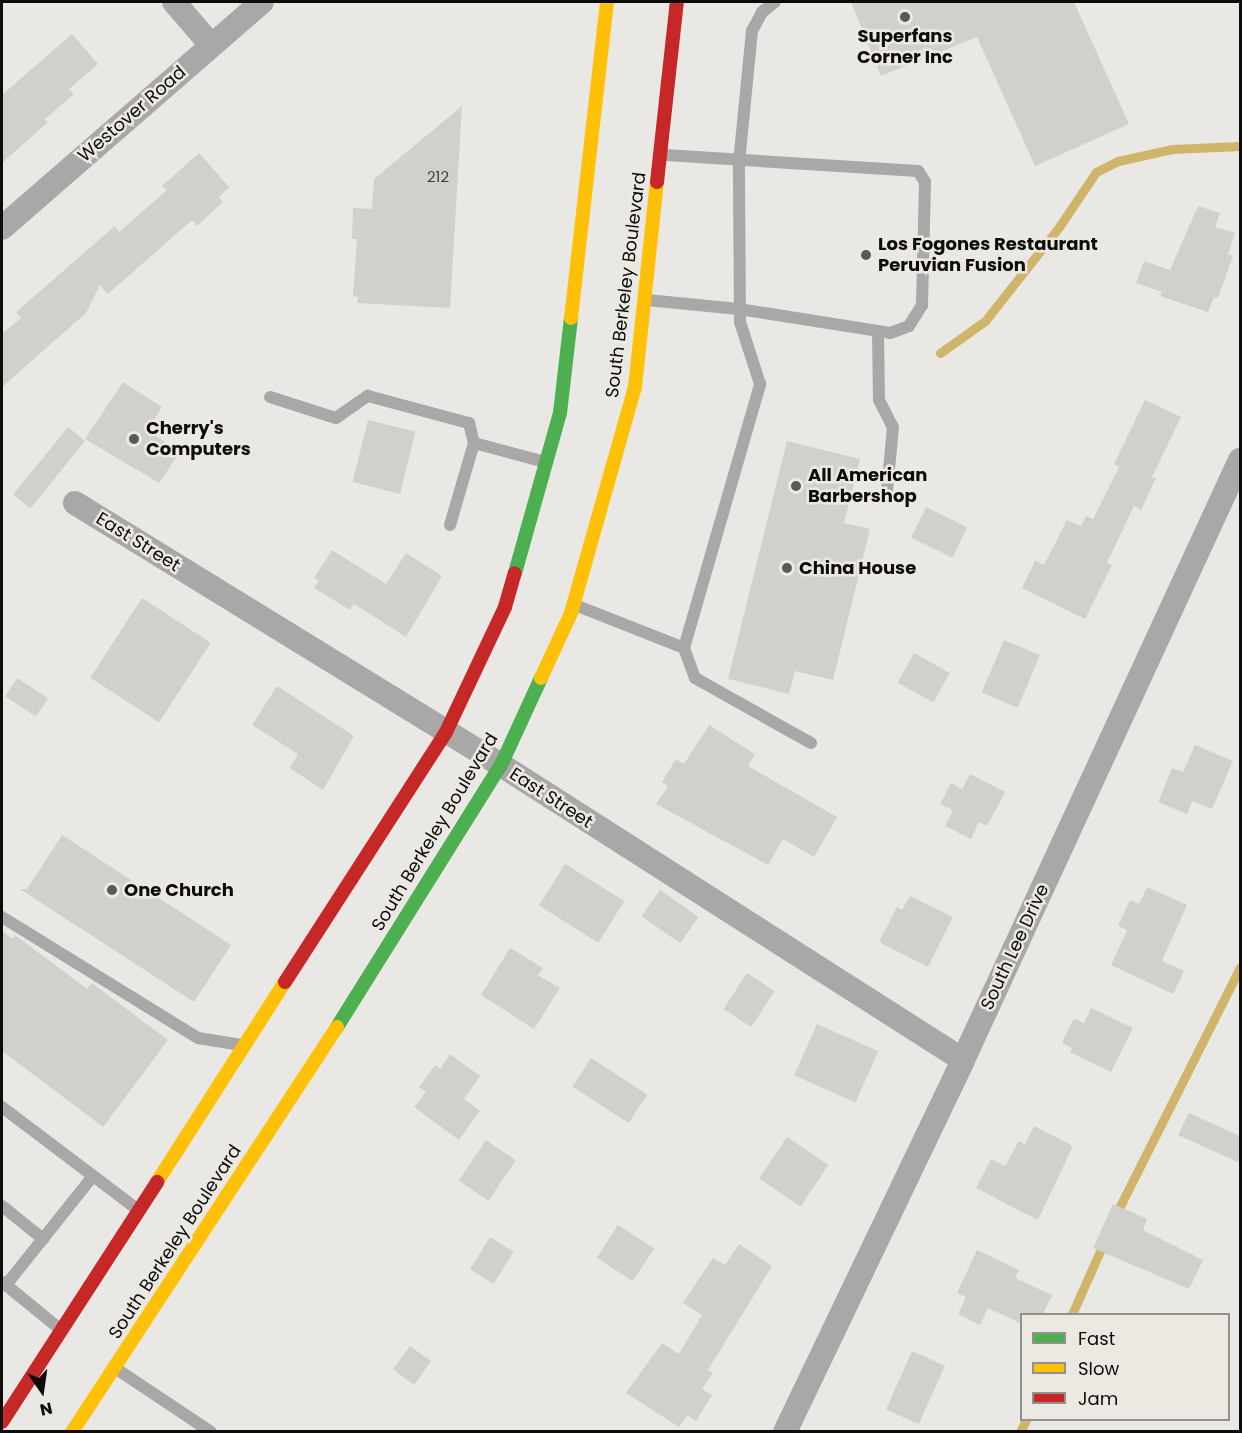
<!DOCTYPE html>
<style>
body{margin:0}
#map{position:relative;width:1242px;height:1433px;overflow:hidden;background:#eae8e5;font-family:Poppins,sans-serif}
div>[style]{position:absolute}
.stream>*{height:9px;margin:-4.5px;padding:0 4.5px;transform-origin:4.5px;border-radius:4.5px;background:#cfb469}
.building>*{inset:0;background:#d0d0cd;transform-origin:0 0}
.lane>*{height:12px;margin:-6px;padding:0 6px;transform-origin:6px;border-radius:6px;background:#a9a7a8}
.street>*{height:24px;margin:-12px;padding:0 12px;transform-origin:12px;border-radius:12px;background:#a9a7a8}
.fast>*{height:14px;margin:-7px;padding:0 7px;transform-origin:7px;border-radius:7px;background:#4caf50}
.slow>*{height:14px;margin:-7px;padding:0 7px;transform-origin:7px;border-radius:7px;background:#ffc107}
.jam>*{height:14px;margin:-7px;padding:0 7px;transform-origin:7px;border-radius:7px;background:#c62828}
.dots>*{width:16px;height:16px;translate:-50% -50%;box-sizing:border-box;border:3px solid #ece9e3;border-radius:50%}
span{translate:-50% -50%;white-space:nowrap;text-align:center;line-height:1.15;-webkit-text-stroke:5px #ece9e3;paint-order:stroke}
.number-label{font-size:15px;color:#403f3d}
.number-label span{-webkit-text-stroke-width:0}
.poi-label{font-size:18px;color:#0d0c0a;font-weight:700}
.left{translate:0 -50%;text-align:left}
.street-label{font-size:18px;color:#0d0c0a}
.frame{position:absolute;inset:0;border:3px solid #0d0c0a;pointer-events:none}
.legend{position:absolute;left:1020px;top:1313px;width:210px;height:108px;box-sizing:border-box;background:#ece9e3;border:2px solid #93918c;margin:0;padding:8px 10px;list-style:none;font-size:18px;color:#0d0c0a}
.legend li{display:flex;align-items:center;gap:12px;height:30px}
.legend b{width:30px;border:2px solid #93918c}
.north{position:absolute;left:12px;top:1361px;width:60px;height:60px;-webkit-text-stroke:4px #ece9e3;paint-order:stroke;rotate:167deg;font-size:16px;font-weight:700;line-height:24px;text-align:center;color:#0d0c0a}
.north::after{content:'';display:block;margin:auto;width:21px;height:27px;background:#0d0c0a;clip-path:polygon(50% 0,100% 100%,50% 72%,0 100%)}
</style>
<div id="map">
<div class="stream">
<i style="left:940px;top:353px;width:55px;rotate:-35.4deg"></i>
<i style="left:985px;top:321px;width:120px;rotate:-51.8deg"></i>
<i style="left:1059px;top:227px;width:66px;rotate:-56.1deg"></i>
<i style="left:1096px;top:172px;width:25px;rotate:-27deg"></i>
<i style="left:1118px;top:161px;width:55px;rotate:-12.5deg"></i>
<i style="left:1172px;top:149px;width:68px;rotate:-2.5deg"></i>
<i style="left:1115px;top:1216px;width:278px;rotate:-63.3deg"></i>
<i style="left:1072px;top:1314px;width:81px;rotate:-66deg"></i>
<i style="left:1020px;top:1432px;width:13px;rotate:-63deg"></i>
</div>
<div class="building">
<i style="clip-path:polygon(851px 2px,1074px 2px,1129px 124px,1035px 166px,977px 37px,881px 76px)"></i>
<i style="clip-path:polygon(72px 34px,98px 64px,69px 89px,74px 94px,45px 119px,48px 122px,2px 163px,2px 95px)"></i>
<i style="clip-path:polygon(462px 106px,450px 308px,357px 303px,358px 297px,353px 296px,357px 239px,352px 239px,353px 208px,372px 209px,374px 179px)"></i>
<i style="clip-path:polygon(199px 153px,229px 187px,219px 197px,223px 202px,197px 226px,192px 220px,108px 294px,100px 285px,86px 313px,2px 387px,2px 334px,21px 318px,16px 312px,115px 226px,119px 232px,167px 190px,162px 186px)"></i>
<i style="clip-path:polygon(1198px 206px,1220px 213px,1215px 227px,1235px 233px,1228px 254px,1233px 256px,1218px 298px,1214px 297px,1208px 312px,1160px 296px,1162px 292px,1136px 283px,1144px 261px,1170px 270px)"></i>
<i style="clip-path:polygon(123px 382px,162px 407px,147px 430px,180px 452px,159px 483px,85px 439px)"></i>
<i style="clip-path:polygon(1145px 400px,1181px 417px,1152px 477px,1156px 478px,1141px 510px,1134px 506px,1107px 563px,1112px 565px,1085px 619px,1022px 588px,1035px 561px,1044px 565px,1067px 520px,1081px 526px,1086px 516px,1093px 519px,1119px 467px,1114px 464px)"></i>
<i style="left:368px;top:420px;width:49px;height:64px;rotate:14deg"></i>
<i style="left:68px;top:427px;width:22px;height:87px;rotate:39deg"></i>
<i style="clip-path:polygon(787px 441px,860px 459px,844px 523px,870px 529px,833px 680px,795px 671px,789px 694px,728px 679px)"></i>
<i style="left:926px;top:507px;width:46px;height:34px;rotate:26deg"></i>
<i style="clip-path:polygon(332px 550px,386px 584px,406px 553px,442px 576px,406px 637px,354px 604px,350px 610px,314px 588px,319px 581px,314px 578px)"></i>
<i style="left:142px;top:598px;width:82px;height:95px;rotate:33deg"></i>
<i style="left:1004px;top:640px;width:39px;height:57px;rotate:23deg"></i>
<i style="left:914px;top:653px;width:41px;height:34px;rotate:29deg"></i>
<i style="left:17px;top:678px;width:37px;height:22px;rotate:33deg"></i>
<i style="clip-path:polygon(277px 686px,354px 736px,323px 790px,290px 768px,298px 754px,252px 725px)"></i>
<i style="clip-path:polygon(709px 725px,755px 754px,748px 766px,837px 817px,814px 857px,783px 839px,768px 865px,656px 804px,668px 786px,662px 782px,676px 759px,684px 764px)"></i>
<i style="clip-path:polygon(1195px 745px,1233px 761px,1212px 809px,1192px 801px,1187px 814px,1158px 802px,1172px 768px,1183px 772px)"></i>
<i style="clip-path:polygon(970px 774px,1005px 792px,987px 826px,979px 822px,971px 839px,945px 826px,953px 810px,940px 804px,951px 783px,962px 789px)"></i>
<i style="clip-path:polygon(62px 835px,231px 945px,194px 1002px,20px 889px,27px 889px)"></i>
<i style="left:565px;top:864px;width:70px;height:49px;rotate:32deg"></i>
<i style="clip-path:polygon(1147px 887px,1187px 905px,1162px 961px,1184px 971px,1173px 994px,1111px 965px,1127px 930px,1118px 926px,1130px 900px,1139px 904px)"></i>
<i style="left:660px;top:890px;width:47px;height:32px;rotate:35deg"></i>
<i style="clip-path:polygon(910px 896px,953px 917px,928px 967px,879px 942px,897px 907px,902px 910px)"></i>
<i style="clip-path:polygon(2px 931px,13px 939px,15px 935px,87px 989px,92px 983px,168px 1040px,103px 1127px,2px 1051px)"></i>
<i style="clip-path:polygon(510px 948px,543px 968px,538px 975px,560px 988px,534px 1029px,481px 995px)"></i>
<i style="left:747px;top:973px;width:33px;height:43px;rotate:33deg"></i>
<i style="clip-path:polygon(1091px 1008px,1133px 1028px,1111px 1072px,1070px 1052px,1072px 1048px,1062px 1043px,1074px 1018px,1084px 1023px)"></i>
<i style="left:817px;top:1024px;width:67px;height:56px;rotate:24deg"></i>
<i style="clip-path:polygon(450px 1054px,480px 1076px,464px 1099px,480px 1111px,459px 1140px,414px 1107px,426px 1092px,419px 1087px,435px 1065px,440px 1069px)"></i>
<i style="left:591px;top:1058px;width:67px;height:34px;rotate:33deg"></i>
<i style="clip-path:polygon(1189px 1113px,1240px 1136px,1240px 1163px,1178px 1135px)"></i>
<i style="clip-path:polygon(1034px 1126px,1073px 1146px,1038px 1220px,976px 1188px,991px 1159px,1005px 1166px,1019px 1141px,1025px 1144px)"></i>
<i style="left:787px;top:1137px;width:50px;height:50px;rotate:34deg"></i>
<i style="left:486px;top:1140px;width:36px;height:49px;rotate:34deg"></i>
<i style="clip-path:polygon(1113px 1204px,1147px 1219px,1143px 1230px,1203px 1260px,1189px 1289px,1093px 1248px)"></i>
<i style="left:618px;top:1225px;width:43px;height:39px;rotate:33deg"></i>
<i style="left:490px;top:1237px;width:28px;height:38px;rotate:32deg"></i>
<i style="clip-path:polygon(739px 1244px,772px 1266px,708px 1370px,713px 1373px,702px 1389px,712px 1395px,696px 1421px,687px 1415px,679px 1427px,626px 1393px,662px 1343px,679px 1354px,702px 1315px,683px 1303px,713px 1258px,725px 1265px)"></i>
<i style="clip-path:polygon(977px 1250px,1019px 1270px,1015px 1278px,1052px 1295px,1043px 1314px,1022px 1314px,1022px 1324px,988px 1308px,980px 1325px,958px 1314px,966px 1297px,957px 1293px)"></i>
<i style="left:410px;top:1346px;width:26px;height:29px;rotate:36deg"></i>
<i style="left:912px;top:1351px;width:36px;height:64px;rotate:24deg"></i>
</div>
<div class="lane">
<i style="left:647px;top:300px;width:92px;rotate:5.6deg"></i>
<i style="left:739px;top:309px;width:153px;rotate:9deg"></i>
<i style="left:890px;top:333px;width:20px;rotate:-20deg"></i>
<i style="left:909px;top:326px;width:25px;rotate:-58deg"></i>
<i style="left:922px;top:305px;width:123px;rotate:-88.6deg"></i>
<i style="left:925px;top:182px;width:13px;rotate:-122deg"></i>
<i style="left:918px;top:171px;width:257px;rotate:-176.4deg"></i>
<i style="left:878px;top:331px;width:69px;rotate:89.2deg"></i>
<i style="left:879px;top:400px;width:30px;rotate:63deg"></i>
<i style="left:893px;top:427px;width:64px;rotate:95.4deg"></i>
<i style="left:270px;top:397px;width:69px;rotate:17.7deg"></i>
<i style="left:336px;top:418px;width:39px;rotate:-35deg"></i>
<i style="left:368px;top:396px;width:105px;rotate:15deg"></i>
<i style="left:469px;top:423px;width:21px;rotate:76deg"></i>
<i style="left:474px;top:443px;width:73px;rotate:15deg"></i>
<i style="left:450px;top:525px;width:85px;rotate:-73.7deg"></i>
<i style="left:575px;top:605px;width:117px;rotate:21.5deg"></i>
<i style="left:684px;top:648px;width:275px;rotate:-73.9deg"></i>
<i style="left:760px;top:384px;width:65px;rotate:-107.9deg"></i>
<i style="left:740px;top:322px;width:159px;rotate:-90.4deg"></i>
<i style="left:739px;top:163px;width:133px;rotate:-84.4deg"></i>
<i style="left:752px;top:31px;width:21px;rotate:-62deg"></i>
<i style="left:762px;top:12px;width:16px;rotate:-38deg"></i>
<i style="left:684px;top:648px;width:32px;rotate:70deg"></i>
<i style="left:695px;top:678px;width:133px;rotate:29.3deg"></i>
<i style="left:2px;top:917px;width:230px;rotate:31.7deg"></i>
<i style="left:198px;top:1038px;width:44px;rotate:9.2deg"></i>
<i style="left:2px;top:1107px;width:171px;rotate:37.1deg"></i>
<i style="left:2px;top:1206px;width:53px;rotate:38.8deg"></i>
<i style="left:2px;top:1282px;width:5px;rotate:37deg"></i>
<i style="left:6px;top:1285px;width:139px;rotate:-51.4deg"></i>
<i style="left:6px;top:1285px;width:71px;rotate:39.3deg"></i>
<i style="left:115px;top:1368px;width:115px;rotate:33.7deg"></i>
</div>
<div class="street">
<i style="left:174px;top:2px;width:57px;rotate:49.3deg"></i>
<i style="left:2px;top:228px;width:344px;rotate:-41deg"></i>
<i style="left:75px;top:503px;width:500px;rotate:31.59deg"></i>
<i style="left:501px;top:765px;width:548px;rotate:32.56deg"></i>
<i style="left:785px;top:1432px;width:412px;rotate:-64.4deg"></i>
<i style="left:963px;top:1060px;width:661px;rotate:-65.22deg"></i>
</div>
<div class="fast">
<i style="left:515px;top:573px;width:166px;rotate:-74.3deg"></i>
<i style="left:560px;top:413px;width:96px;rotate:-83.4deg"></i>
<i style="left:337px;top:1027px;width:309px;rotate:-58deg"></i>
<i style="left:501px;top:765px;width:96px;rotate:-65.3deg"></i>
</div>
<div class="slow">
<i style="left:571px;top:318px;width:318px;rotate:-83.5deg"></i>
<i style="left:541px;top:678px;width:72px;rotate:-65.2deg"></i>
<i style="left:571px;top:613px;width:235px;rotate:-74.2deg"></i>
<i style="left:635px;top:387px;width:206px;rotate:-83.9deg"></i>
<i style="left:157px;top:1182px;width:237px;rotate:-57.4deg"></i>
<i style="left:72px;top:1432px;width:484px;rotate:-56.8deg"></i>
</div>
<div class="jam">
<i style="left:657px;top:182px;width:181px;rotate:-83.7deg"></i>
<i style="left:285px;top:982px;width:297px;rotate:-57.2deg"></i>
<i style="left:446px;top:732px;width:138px;rotate:-64.7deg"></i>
<i style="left:505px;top:607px;width:35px;rotate:-74deg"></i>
<i style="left:2px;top:1422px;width:286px;rotate:-57.1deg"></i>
</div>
<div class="dots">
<i style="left:905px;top:17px;background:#5a5957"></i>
<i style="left:866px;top:255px;background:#5a5957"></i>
<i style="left:134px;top:439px;background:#5a5957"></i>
<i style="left:796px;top:486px;background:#5a5957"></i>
<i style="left:787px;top:568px;background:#5a5957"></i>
<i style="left:112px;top:890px;background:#5a5957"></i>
</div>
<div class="number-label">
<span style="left:438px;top:177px">212</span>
</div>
<div class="poi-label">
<span style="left:905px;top:47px">Superfans<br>Corner Inc</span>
<span class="left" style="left:878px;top:255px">Los Fogones Restaurant<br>Peruvian Fusion</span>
<span class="left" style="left:146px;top:439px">Cherry's<br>Computers</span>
<span class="left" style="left:808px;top:486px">All American<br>Barbershop</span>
<span class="left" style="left:799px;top:568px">China House</span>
<span class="left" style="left:124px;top:890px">One Church</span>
</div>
<div class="street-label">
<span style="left:132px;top:114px;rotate:-41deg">Westover Road</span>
<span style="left:626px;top:285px;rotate:-83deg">South Berkeley Boulevard</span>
<span style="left:138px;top:542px;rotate:32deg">East Street</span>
<span style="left:551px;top:798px;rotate:33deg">East Street</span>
<span style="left:435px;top:832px;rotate:-59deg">South Berkeley Boulevard</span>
<span style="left:1015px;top:947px;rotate:-65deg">South Lee Drive</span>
<span style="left:175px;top:1242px;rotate:-57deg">South Berkeley Boulevard</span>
</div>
<div class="frame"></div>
<ul class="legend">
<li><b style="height:8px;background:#4caf50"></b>Fast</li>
<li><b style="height:8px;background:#ffc107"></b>Slow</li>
<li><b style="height:8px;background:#c62828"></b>Jam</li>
</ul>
<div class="north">N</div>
</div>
